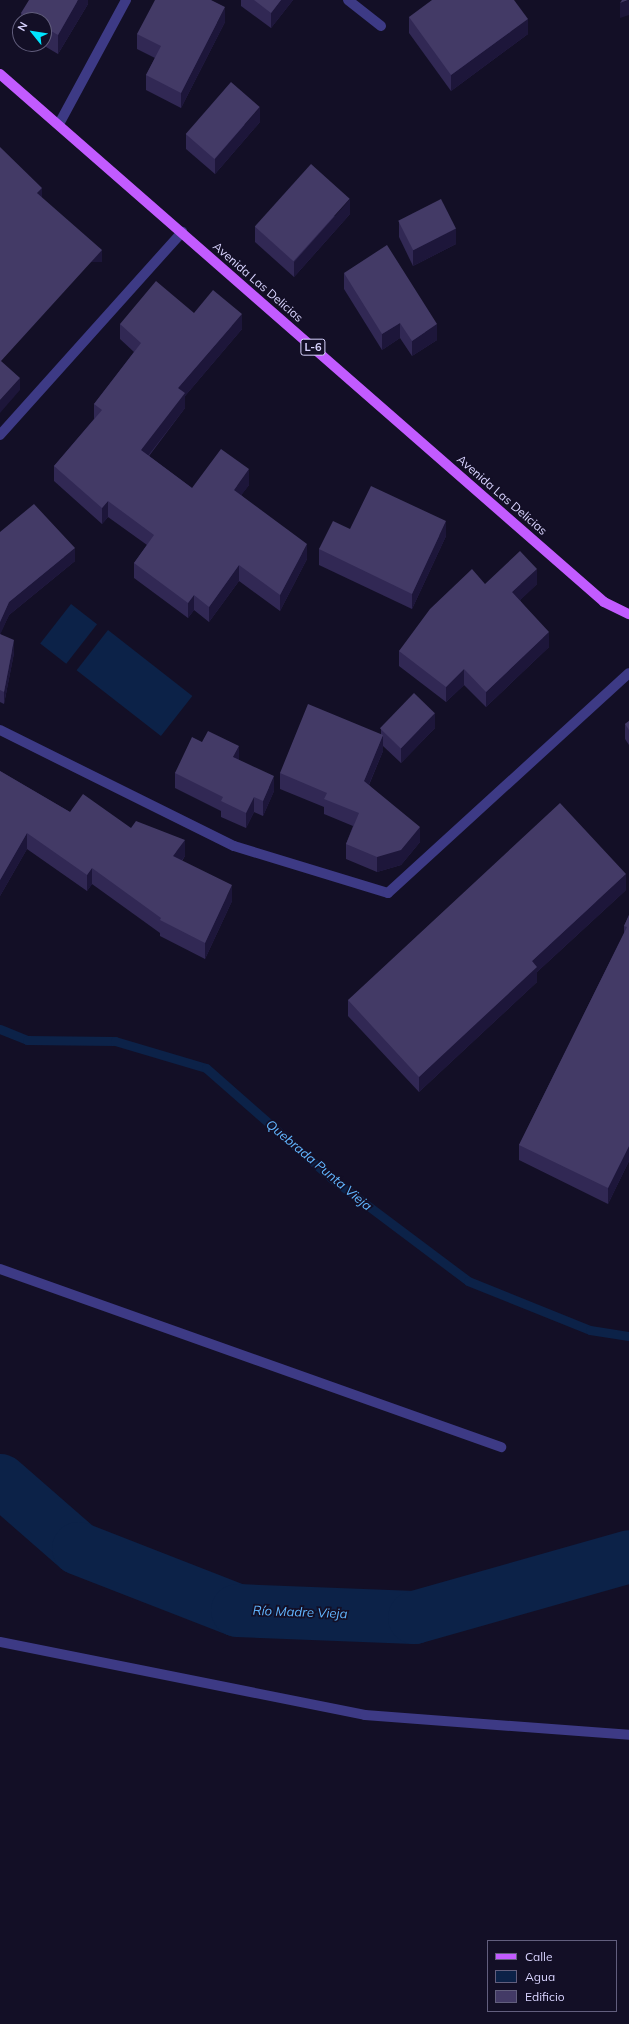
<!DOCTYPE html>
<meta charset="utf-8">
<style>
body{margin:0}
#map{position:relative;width:629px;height:2024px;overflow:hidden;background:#130f26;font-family:Mulish,sans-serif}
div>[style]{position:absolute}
.water>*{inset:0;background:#0c2248;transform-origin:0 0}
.stream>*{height:9px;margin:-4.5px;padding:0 4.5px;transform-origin:4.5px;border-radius:4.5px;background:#0c2248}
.river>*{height:53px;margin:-26.5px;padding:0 26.5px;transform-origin:26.5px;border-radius:26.5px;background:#0c2248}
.minor>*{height:10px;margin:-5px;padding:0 5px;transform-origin:5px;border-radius:5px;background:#3d3a85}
.primary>*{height:10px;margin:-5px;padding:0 5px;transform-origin:5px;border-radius:5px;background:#c25bff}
.wall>*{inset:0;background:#312854}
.shaded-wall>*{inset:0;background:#1d163a;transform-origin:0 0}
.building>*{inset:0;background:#433a66;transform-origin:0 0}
span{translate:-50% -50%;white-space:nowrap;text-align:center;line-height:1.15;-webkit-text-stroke:3.5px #130f26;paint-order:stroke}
.shield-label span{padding:1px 3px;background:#130f26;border:1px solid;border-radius:3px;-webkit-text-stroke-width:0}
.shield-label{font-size:11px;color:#d9d4ff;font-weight:700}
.street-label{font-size:12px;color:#d9d4ff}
.water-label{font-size:13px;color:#62b6ff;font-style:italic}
.legend{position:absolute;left:487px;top:1940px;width:130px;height:72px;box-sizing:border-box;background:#130f26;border:1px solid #625e7d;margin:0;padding:5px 7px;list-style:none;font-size:12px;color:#d9d4ff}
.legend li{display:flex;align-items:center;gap:8px;height:20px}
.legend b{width:20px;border:1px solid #625e7d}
.north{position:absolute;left:12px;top:12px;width:40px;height:40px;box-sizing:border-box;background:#130f26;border:1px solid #625e7d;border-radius:50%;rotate:300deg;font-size:11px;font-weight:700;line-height:16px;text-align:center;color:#d9d4ff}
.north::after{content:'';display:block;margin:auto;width:14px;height:18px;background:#00e5ff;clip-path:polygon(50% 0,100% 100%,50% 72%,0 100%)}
</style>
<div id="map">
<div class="water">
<i style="left:71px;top:604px;width:33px;height:50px;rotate:38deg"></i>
<i style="left:108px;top:630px;width:107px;height:51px;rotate:38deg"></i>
</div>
<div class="stream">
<i style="left:0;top:1029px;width:29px;rotate:22deg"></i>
<i style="left:27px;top:1040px;width:88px;rotate:0.7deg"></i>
<i style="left:115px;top:1041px;width:95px;rotate:16.5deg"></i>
<i style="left:206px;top:1068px;width:167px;rotate:41.3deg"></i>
<i style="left:331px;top:1178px;width:171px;rotate:36.9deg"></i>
<i style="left:468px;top:1281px;width:131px;rotate:21.9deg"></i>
<i style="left:590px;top:1330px;width:39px;rotate:9deg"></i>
</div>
<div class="river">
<i style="left:0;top:1480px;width:103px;rotate:41.1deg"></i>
<i style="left:78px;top:1548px;width:171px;rotate:21.3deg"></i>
<i style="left:237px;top:1610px;width:177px;rotate:2.3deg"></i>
<i style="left:414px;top:1617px;width:223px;rotate:-15.8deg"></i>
</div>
<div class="minor">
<i style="left:348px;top:0;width:42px;rotate:38.2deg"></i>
<i style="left:59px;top:124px;width:141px;rotate:-61.6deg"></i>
<i style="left:0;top:435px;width:273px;rotate:-48.1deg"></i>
<i style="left:0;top:730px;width:261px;rotate:26.4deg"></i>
<i style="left:234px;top:846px;width:161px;rotate:17deg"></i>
<i style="left:388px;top:893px;width:326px;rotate:-42.4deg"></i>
<i style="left:0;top:1269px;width:532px;rotate:19.56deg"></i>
<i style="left:0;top:1642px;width:372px;rotate:11.3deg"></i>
<i style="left:365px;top:1715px;width:265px;rotate:4.3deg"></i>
</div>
<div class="primary">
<i style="left:0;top:74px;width:802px;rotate:41.16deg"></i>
<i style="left:604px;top:602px;width:28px;rotate:26deg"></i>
</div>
<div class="wall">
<i style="clip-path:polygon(88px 0,88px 4px,58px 54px,41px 44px,44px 44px,44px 20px,21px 20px,21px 13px)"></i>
<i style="clip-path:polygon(241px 0,293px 0,271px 28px,241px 6px)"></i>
<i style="clip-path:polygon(409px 17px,528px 34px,451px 91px,409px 33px)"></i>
<i style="clip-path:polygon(225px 22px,181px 108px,146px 90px,146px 75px,155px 58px,137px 49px,137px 34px)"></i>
<i style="clip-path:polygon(260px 122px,215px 174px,186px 149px,186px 134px)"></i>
<i style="clip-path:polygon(350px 214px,294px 277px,255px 242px,255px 227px)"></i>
<i style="clip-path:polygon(399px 222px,456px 244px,413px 266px,399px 237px)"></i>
<i style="clip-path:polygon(344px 273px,437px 340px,412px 356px,400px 338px,382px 350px,344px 289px)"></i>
<i style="clip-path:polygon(194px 313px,242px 329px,185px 396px,185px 408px,149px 456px,192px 488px,249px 485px,241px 495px,307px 559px,280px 611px,239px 581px,209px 622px,194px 610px,188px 618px,134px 578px,134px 563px,147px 545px,108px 517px,102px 524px,54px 481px,54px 466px,94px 419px,94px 404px,134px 352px,120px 339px,120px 324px)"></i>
<i style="clip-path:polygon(350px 529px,446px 536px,412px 609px,319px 565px,319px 549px)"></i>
<i style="clip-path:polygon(0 532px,75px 561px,9px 615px,0 634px,14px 653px,4px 704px,0 702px)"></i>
<i style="clip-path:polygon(485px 584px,537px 584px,520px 600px,549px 647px,486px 707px,464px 685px,446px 702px,399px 666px,399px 651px)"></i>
<i style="clip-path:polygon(629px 721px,629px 745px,625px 739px,625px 724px)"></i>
<i style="clip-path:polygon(435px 728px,401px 763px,383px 746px,383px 751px,369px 785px,420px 842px,401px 865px,377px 872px,346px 859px,346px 844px,353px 826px,324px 814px,324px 807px,280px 789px,280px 773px,381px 734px,381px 729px)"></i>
<i style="clip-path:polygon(202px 742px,239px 760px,274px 791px,263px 816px,254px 812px,246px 828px,221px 817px,221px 811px,175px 788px,175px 773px)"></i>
<i style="clip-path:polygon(0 771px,70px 812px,131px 828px,185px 856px,182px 861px,232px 901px,205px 959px,160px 936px,160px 933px,92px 884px,87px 891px,27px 849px,0 896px)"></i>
<i style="clip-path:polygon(626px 890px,537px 972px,537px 982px,419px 1092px,348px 1016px,348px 1000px)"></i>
<i style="clip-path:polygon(629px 915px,629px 1161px,608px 1204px,519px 1160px,519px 1145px,624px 933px,624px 926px)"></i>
</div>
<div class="shaded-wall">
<i style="clip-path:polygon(78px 0,88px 0,88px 4px,58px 54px,58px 35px)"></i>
<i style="clip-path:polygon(281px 0,293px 0,271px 28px,271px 13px)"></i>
<i style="clip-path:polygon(629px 0,629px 15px,620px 18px,620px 3px)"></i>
<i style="clip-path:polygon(225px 7px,225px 22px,181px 108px,181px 93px)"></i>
<i style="clip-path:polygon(528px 19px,528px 34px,451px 91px,451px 75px)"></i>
<i style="clip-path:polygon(260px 107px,260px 122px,215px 174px,215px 159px)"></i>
<i style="clip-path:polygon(42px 188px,42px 200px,37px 193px)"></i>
<i style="clip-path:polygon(350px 199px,350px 214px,294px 277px,294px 262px)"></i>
<i style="clip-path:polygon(456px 228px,456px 244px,413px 266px,413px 250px)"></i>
<i style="left:102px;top:250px;width:12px;height:150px;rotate:90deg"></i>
<i style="clip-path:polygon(242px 314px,242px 329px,185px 396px,185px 408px,141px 465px,141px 450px,178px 388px)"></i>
<i style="clip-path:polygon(400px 323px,400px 338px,382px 350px,382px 334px)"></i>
<i style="clip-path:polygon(437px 324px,437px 340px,412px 356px,412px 341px)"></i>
<i style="clip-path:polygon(20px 378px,20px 390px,0 413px,0 400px)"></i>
<i style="clip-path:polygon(249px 469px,249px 485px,234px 505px,234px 490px)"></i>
<i style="clip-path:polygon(108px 501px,108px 517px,102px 524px,102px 508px)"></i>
<i style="clip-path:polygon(446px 521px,446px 536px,412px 609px,412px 594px)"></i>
<i style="clip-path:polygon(307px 544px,307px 559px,280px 611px,280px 595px)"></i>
<i style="clip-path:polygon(75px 548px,75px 561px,9px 615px,0 635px,0 622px,9px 602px)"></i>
<i style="clip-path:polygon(239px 565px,239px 581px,209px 622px,209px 607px)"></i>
<i style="clip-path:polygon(537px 569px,537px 584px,512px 608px,512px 592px)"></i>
<i style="clip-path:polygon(194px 595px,194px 610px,188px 618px,188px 603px)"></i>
<i style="clip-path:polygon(549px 632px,549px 647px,486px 707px,486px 692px)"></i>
<i style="clip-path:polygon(14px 640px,14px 653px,4px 704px,4px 692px)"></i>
<i style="clip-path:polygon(464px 669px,464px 685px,446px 702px,446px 687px)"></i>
<i style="clip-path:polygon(435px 713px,435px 728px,401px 763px,401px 748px)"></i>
<i style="clip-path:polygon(383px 735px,383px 751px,364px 796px,364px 781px)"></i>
<i style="clip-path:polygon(239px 746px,239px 761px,233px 757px)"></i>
<i style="clip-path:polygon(274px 776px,274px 791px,263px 816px,263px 801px)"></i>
<i style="clip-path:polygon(254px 797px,254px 812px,246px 828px,246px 813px)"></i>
<i style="clip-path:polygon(420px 827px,420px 842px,401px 865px,377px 872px,377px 857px)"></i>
<i style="clip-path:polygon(27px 833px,27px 849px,0 896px,0 880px)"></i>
<i style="clip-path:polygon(185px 840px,185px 856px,173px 872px,173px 856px)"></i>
<i style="clip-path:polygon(92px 868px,92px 884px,87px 891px,87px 875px)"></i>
<i style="clip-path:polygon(626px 874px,626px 890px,537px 972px,537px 982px,419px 1092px,419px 1077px,532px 961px)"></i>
<i style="clip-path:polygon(232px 885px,232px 901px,205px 959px,205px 943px)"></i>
<i style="clip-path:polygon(629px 1146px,629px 1161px,608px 1204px,608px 1188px)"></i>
</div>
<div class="building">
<i style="clip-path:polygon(29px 0,78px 0,58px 35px,44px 27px,44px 20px,33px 20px,21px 13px)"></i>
<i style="clip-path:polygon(155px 0,211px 0,225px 7px,181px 93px,146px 75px,161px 46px,137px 34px)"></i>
<i style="clip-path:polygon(254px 0,281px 0,271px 13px)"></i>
<i style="clip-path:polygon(432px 0,514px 0,528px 19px,451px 75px,409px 17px)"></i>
<i style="clip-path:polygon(622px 0,628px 0,620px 3px)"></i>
<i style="left:231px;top:82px;width:38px;height:69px;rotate:41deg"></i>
<i style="clip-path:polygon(0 147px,42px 188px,37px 193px,102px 250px,1px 361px,20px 378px,0 400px)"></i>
<i style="left:311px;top:164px;width:52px;height:84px;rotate:42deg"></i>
<i style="left:441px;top:199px;width:33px;height:48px;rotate:63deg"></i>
<i style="clip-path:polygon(387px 245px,437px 324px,412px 341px,400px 323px,382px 334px,344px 273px)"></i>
<i style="clip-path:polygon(156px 281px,194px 313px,213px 290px,242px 314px,178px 388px,185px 393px,141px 450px,192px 488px,221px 449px,249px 469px,234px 490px,307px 544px,280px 595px,239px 565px,209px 607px,194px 595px,188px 603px,134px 563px,154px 535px,108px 501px,102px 508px,54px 466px,102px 410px,94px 404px,141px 343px,120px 324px)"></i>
<i style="clip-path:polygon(371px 486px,446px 521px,412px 594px,319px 549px,333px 521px,350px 529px)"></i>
<i style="clip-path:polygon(34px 504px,75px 548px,9px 602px,0 622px,0 532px)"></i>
<i style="clip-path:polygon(520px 551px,537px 569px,512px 592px,549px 632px,486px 692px,464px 669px,446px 687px,399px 651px,430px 609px,472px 569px,485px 584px)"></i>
<i style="clip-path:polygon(0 634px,14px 640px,4px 692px,0 690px)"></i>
<i style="left:414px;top:693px;width:29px;height:49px;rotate:44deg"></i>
<i style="clip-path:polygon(308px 704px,383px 735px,364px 781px,420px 827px,401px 850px,377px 857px,346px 844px,359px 813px,324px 799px,327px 793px,280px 773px)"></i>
<i style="clip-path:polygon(629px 721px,629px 730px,625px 724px)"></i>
<i style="clip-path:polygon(208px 731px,239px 746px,233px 757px,274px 776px,263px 801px,254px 797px,246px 813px,221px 801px,223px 797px,175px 773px,192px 737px,202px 742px)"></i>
<i style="clip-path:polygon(0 771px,70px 812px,83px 794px,131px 828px,136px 821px,185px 840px,173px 856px,232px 885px,205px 943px,160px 920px,161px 918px,92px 868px,87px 875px,27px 833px,0 880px)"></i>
<i style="clip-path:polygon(560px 803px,626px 874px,532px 961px,537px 967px,419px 1077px,348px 1000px)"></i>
<i style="clip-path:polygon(629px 915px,629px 1146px,608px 1188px,519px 1145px,627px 927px,624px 926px)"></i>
</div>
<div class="shield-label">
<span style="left:313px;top:347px">L-6</span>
</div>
<div class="street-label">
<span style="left:258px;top:282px;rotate:41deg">Avenida Las Delicias</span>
<span style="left:502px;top:495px;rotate:41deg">Avenida Las Delicias</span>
</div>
<div class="water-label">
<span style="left:319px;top:1165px;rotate:40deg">Quebrada Punta Vieja</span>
<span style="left:300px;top:1612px;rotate:2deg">Río Madre Vieja</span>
</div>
<ul class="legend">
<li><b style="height:5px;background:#c25bff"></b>Calle</li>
<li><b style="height:11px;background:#0c2248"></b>Agua</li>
<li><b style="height:11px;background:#433a66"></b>Edificio</li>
</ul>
<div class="north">N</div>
</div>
